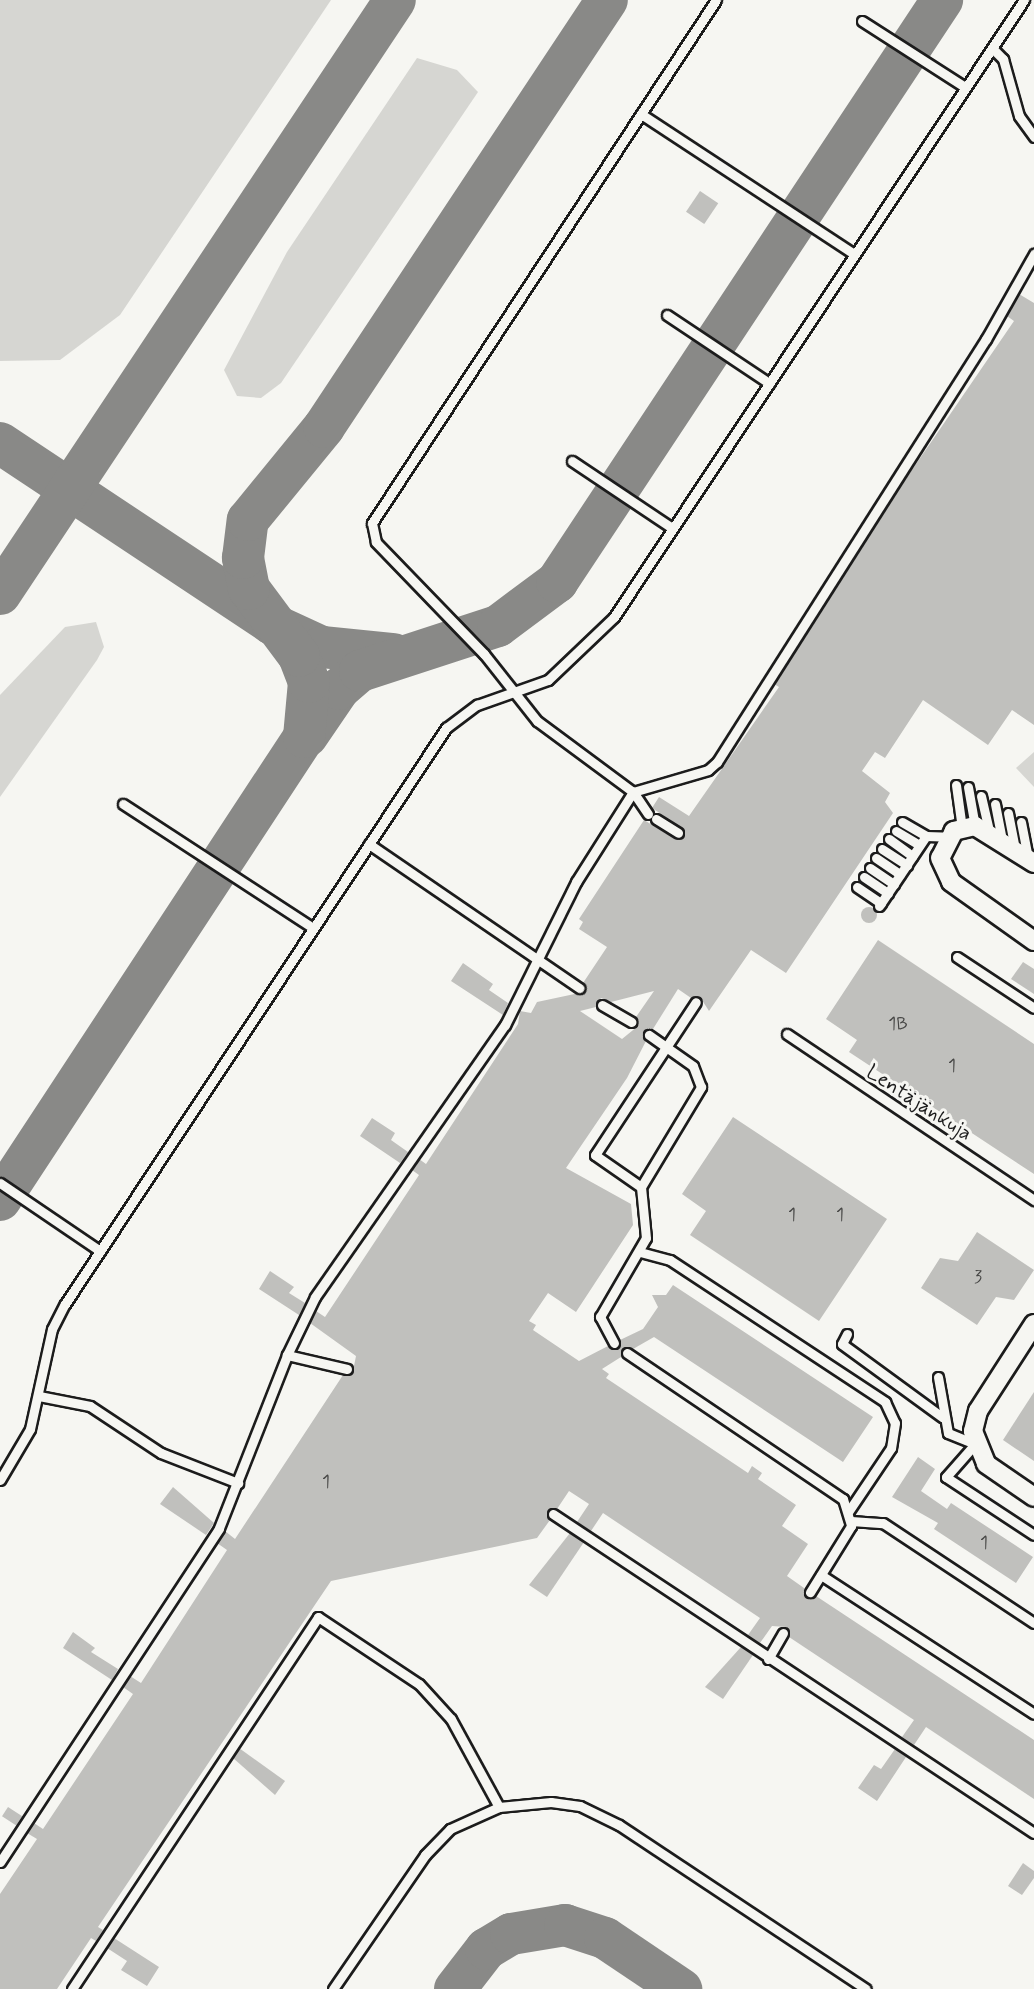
<!DOCTYPE html>
<meta charset="utf-8">
<style>
body{margin:0}
#map{position:relative;width:1034px;height:1989px;overflow:hidden;background:#f6f6f2;font-family:Mynerve,sans-serif}
div>[style]{position:absolute}
.green>*{inset:0;background:#d6d6d2}
.taxiway>*{height:42px;margin:-21px;padding:0 21px;transform-origin:21px;border-radius:21px;background:#898987}
.building>*{inset:0;background:#c0c0bd;transform-origin:0 0}
.round{border-radius:50%}
.roads{filter:drop-shadow(2px 0 #1c1c1c) drop-shadow(-2px 0 #1c1c1c) drop-shadow(0 2px #1c1c1c) drop-shadow(0 -2px #1c1c1c)}
.service>*{height:9px;margin:-4.5px;padding:0 4.5px;transform-origin:4.5px;border-radius:4.5px;background:#f6f6f2}
.minor>*{height:18px;margin:-9px;padding:0 9px;transform-origin:9px;border-radius:9px;background:#f6f6f2}
span{translate:-50% -50%;white-space:nowrap;text-align:center;line-height:1.15;-webkit-text-stroke:6px #f6f6f2;paint-order:stroke}
.number-label{font-size:18px;color:#454544}
.number-label span{-webkit-text-stroke-width:0}
.street-label{font-size:21px;color:#1c1c1c}
</style>
<div id="map">
<div class="green">
<i style="clip-path:polygon(0 0,331px 0,120px 315px,60px 360px,0 361px)"></i>
<i style="clip-path:polygon(417px 58px,457px 70px,478px 92px,281px 383px,261px 398px,237px 396px,224px 370px,287px 252px)"></i>
<i style="clip-path:polygon(96px 622px,104px 647px,97px 660px,0 797px,0 695px,65px 627px)"></i>
<i style="clip-path:polygon(1034px 752px,1034px 787px,1016px 768px)"></i>
</div>
<div class="taxiway">
<i style="left:0;top:443px;width:327px;rotate:33.6deg"></i>
<i style="left:272px;top:624px;width:55px;rotate:24.7deg"></i>
<i style="left:322px;top:647px;width:72px;rotate:5.6deg"></i>
<i style="left:0;top:594px;width:713px;rotate:-56.38deg"></i>
<i style="left:307px;top:736px;width:57px;rotate:-55.8deg"></i>
<i style="left:339px;top:689px;width:28px;rotate:-41deg"></i>
<i style="left:360px;top:671px;width:145px;rotate:-18.1deg"></i>
<i style="left:498px;top:626px;width:74px;rotate:-36.7deg"></i>
<i style="left:557px;top:582px;width:698px;rotate:-56.51deg"></i>
<i style="left:0;top:1200px;width:554px;rotate:-56.71deg"></i>
<i style="left:304px;top:737px;width:55px;rotate:-84.8deg"></i>
<i style="left:309px;top:682px;width:28px;rotate:-111deg"></i>
<i style="left:299px;top:656px;width:84px;rotate:-126.7deg"></i>
<i style="left:249px;top:589px;width:32px;rotate:-101deg"></i>
<i style="left:243px;top:558px;width:38px;rotate:-83deg"></i>
<i style="left:248px;top:520px;width:120px;rotate:-50.7deg"></i>
<i style="left:324px;top:427px;width:512px;rotate:-56.47deg"></i>
<i style="left:455px;top:1989px;width:51px;rotate:-52.2deg"></i>
<i style="left:486px;top:1949px;width:29px;rotate:-31deg"></i>
<i style="left:511px;top:1934px;width:55px;rotate:-9.5deg"></i>
<i style="left:565px;top:1925px;width:42px;rotate:18deg"></i>
<i style="left:605px;top:1938px;width:92px;rotate:33.9deg"></i>
</div>
<div class="building">
<i style="left:700px;top:191px;width:22px;height:25px;rotate:34deg"></i>
<i style="clip-path:polygon(evenodd,1019px 294px,1034px 303px,1034px 725px,1012px 710px,988px 745px,923px 700px,885px 758px,875px 752px,862px 771px,890px 793px,885px 802px,893px 813px,786px 973px,751px 950px,709px 1011px,700px 997px,691px 998px,678px 989px,653px 1029px,643px 1032px,646px 1041px,627px 1078px,566px 1168px,631px 1204px,633px 1225px,576px 1312px,548px 1293px,529px 1321px,536px 1325px,533px 1330px,579px 1361px,608px 1346px,617px 1349px,620px 1340px,643px 1329px,658px 1307px,652px 1295px,666px 1295px,673px 1285px,873px 1417px,843px 1462px,654px 1337px,633px 1349px,624px 1347px,621px 1357px,602px 1369px,609px 1374px,606px 1378px,748px 1473px,752px 1466px,762px 1473px,758px 1479px,796px 1505px,782px 1526px,808px 1544px,787px 1576px,804px 1588px,806px 1597px,816px 1596px,1034px 1740px,1034px 1799px,926px 1727px,914px 1745px,902px 1737px,914px 1720px,789px 1637px,786px 1627px,772px 1626px,760px 1643px,748px 1635px,760px 1618px,603px 1513px,591px 1531px,577px 1522px,589px 1504px,569px 1491px,557px 1509px,548px 1510px,550px 1520px,537px 1538px,331px 1581px,98px 1927px,103px 1930px,96px 1941px,91px 1938px,57px 1989px,0 1989px,0 1894px,37px 1839px,27px 1833px,34px 1823px,43px 1829px,133px 1694px,123px 1687px,130px 1676px,141px 1683px,227px 1550px,217px 1543px,225px 1531px,235px 1539px,343px 1375px,353px 1371px,356px 1356px,310px 1323px,316px 1311px,325px 1317px,419px 1175px,412px 1170px,419px 1159px,426px 1164px,518px 1024px,520px 1011px,531px 1013px,537px 1002px,584px 992px,583px 983px,607px 947px,579px 929px,583px 922px,579px 919px,644px 820px,675px 839px,683px 837px,682px 828px,652px 808px,659px 797px,689px 816px,779px 687px,774px 684px,890px 502px,1014px 321px,1007px 316px,1019px 294px,654px 991px,636px 1017px,638px 1026px,622px 1039px,580px 1011px,596px 1007px,601px 998px,611px 1002px,654px 991px)"></i>
<i class="round" style="left:861px;top:907px;width:16px;height:16px"></i>
<i style="clip-path:polygon(878px 940px,1034px 1044px,1034px 1174px,849px 1052px,857px 1040px,826px 1019px)"></i>
<i style="clip-path:polygon(1023px 962px,1034px 969px,1034px 994px,1011px 979px)"></i>
<i style="clip-path:polygon(463px 963px,493px 984px,489px 990px,508px 1003px,503px 1015px,451px 981px)"></i>
<i style="clip-path:polygon(733px 1117px,887px 1219px,819px 1321px,690px 1235px,706px 1211px,682px 1194px)"></i>
<i style="clip-path:polygon(372px 1118px,395px 1133px,391px 1140px,408px 1152px,400px 1163px,360px 1136px)"></i>
<i style="clip-path:polygon(977px 1232px,1034px 1270px,1014px 1300px,996px 1297px,977px 1325px,921px 1288px,940px 1258px,958px 1261px)"></i>
<i style="clip-path:polygon(270px 1271px,294px 1287px,289px 1293px,305px 1303px,299px 1315px,259px 1289px)"></i>
<i style="clip-path:polygon(1034px 1392px,1034px 1461px,1003px 1440px)"></i>
<i style="clip-path:polygon(918px 1457px,935px 1469px,921px 1491px,947px 1509px,951px 1503px,1033px 1557px,1016px 1583px,934px 1529px,938px 1523px,892px 1497px)"></i>
<i style="clip-path:polygon(173px 1487px,214px 1523px,206px 1535px,160px 1504px)"></i>
<i style="clip-path:polygon(570px 1533px,584px 1542px,547px 1597px,529px 1585px)"></i>
<i style="clip-path:polygon(73px 1632px,95px 1648px,91px 1652px,118px 1669px,112px 1680px,63px 1648px)"></i>
<i style="clip-path:polygon(741px 1647px,753px 1655px,723px 1699px,705px 1687px)"></i>
<i style="clip-path:polygon(239px 1748px,285px 1781px,275px 1795px,233px 1758px)"></i>
<i style="clip-path:polygon(895px 1749px,906px 1757px,877px 1801px,858px 1788px,874px 1765px,881px 1769px)"></i>
<i style="left:8px;top:1807px;width:17px;height:11px;rotate:33deg"></i>
<i style="clip-path:polygon(1023px 1863px,1034px 1871px,1034px 1878px,1022px 1895px,1008px 1886px)"></i>
<i style="clip-path:polygon(114px 1938px,159px 1967px,147px 1986px,121px 1970px,127px 1961px,107px 1948px)"></i>
</div>
<div class="roads">
<div class="service">
<i style="left:862px;top:21px;width:122px;rotate:32.7deg"></i>
<i style="left:992px;top:48px;width:16px;rotate:45deg"></i>
<i style="left:1003px;top:59px;width:59px;rotate:74.3deg"></i>
<i style="left:1019px;top:116px;width:26px;rotate:54deg"></i>
<i style="left:641px;top:114px;width:255px;rotate:33.3deg"></i>
<i style="left:667px;top:315px;width:123px;rotate:33.7deg"></i>
<i style="left:572px;top:461px;width:120px;rotate:33.8deg"></i>
<i style="left:956px;top:785px;width:43px;rotate:82.1deg"></i>
<i style="left:968px;top:787px;width:40px;rotate:80deg"></i>
<i style="left:981px;top:796px;width:36px;rotate:77deg"></i>
<i style="left:123px;top:804px;width:227px;rotate:33.1deg"></i>
<i style="left:995px;top:804px;width:37px;rotate:79deg"></i>
<i style="left:1008px;top:813px;width:38px;rotate:79deg"></i>
<i style="left:648px;top:814px;width:27px;rotate:-124deg"></i>
<i style="left:633px;top:792px;width:119px;rotate:-143.5deg"></i>
<i style="left:537px;top:721px;width:85px;rotate:-128.3deg"></i>
<i style="left:484px;top:654px;width:156px;rotate:-134deg"></i>
<i style="left:376px;top:542px;width:19px;rotate:-102deg"></i>
<i style="left:372px;top:523px;width:626px;rotate:-56.67deg"></i>
<i style="left:656px;top:819px;width:26px;rotate:32deg"></i>
<i style="left:902px;top:822px;width:28px;rotate:30deg"></i>
<i style="left:1021px;top:822px;width:38px;rotate:79deg"></i>
<i style="left:896px;top:831px;width:27px;rotate:31deg"></i>
<i style="left:889px;top:839px;width:29px;rotate:36deg"></i>
<i style="left:369px;top:844px;width:255px;rotate:34.4deg"></i>
<i style="left:882px;top:849px;width:30px;rotate:33deg"></i>
<i style="left:876px;top:858px;width:29px;rotate:34deg"></i>
<i style="left:870px;top:868px;width:29px;rotate:34deg"></i>
<i style="left:864px;top:877px;width:29px;rotate:34deg"></i>
<i style="left:857px;top:887px;width:29px;rotate:34deg"></i>
<i style="left:879px;top:906px;width:84px;rotate:-56.1deg"></i>
<i style="left:926px;top:836px;width:23px;rotate:2deg"></i>
<i style="left:957px;top:957px;width:92px;rotate:33.5deg"></i>
<i style="left:602px;top:1005px;width:34px;rotate:30deg"></i>
<i style="left:787px;top:1034px;width:298px;rotate:33.9deg"></i>
<i style="left:0;top:1183px;width:121px;rotate:34.2deg"></i>
<i style="left:641px;top:1187px;width:56px;rotate:-145.2deg"></i>
<i style="left:595px;top:1155px;width:183px;rotate:-56.6deg"></i>
<i style="left:640px;top:1252px;width:31px;rotate:15deg"></i>
<i style="left:670px;top:1260px;width:258px;rotate:33.4deg"></i>
<i style="left:885px;top:1402px;width:23px;rotate:65deg"></i>
<i style="left:895px;top:1423px;width:25px;rotate:99deg"></i>
<i style="left:891px;top:1448px;width:77px;rotate:123.9deg"></i>
<i style="left:847px;top:1334px;width:11px;rotate:117deg"></i>
<i style="left:842px;top:1344px;width:124px;rotate:36.1deg"></i>
<i style="left:614px;top:1343px;width:30px;rotate:-118deg"></i>
<i style="left:600px;top:1317px;width:91px;rotate:-59.8deg"></i>
<i style="left:646px;top:1238px;width:51px;rotate:-95.6deg"></i>
<i style="left:641px;top:1187px;width:117px;rotate:-59deg"></i>
<i style="left:701px;top:1087px;width:22px;rotate:-111deg"></i>
<i style="left:693px;top:1066px;width:54px;rotate:-144.8deg"></i>
<i style="left:627px;top:1353px;width:261px;rotate:34.1deg"></i>
<i style="left:843px;top:1499px;width:28px;rotate:73deg"></i>
<i style="left:851px;top:1526px;width:78px;rotate:121.8deg"></i>
<i style="left:347px;top:1369px;width:62px;rotate:-166.9deg"></i>
<i style="left:287px;top:1355px;width:64px;rotate:-64.2deg"></i>
<i style="left:315px;top:1297px;width:332px;rotate:-55.1deg"></i>
<i style="left:505px;top:1025px;width:160px;rotate:-63.6deg"></i>
<i style="left:576px;top:882px;width:107px;rotate:-57.7deg"></i>
<i style="left:633px;top:792px;width:78px;rotate:-16.3deg"></i>
<i style="left:708px;top:770px;width:12px;rotate:-42deg"></i>
<i style="left:717px;top:762px;width:501px;rotate:-57.55deg"></i>
<i style="left:986px;top:339px;width:98px;rotate:-60.5deg"></i>
<i style="left:938px;top:1377px;width:57px;rotate:79.9deg"></i>
<i style="left:948px;top:1433px;width:29px;rotate:22deg"></i>
<i style="left:975px;top:1444px;width:44px;rotate:131.3deg"></i>
<i style="left:946px;top:1477px;width:105px;rotate:33.4deg"></i>
<i style="left:39px;top:1396px;width:52px;rotate:11.1deg"></i>
<i style="left:90px;top:1406px;width:85px;rotate:33.5deg"></i>
<i style="left:161px;top:1453px;width:83px;rotate:21.3deg"></i>
<i style="left:0;top:1480px;width:59px;rotate:-59.5deg"></i>
<i style="left:30px;top:1429px;width:102px;rotate:-77.6deg"></i>
<i style="left:52px;top:1329px;width:28px;rotate:-63deg"></i>
<i style="left:65px;top:1304px;width:691px;rotate:-56.52deg"></i>
<i style="left:446px;top:728px;width:39px;rotate:-37deg"></i>
<i style="left:477px;top:705px;width:75px;rotate:-19.4deg"></i>
<i style="left:548px;top:680px;width:91px;rotate:-43.7deg"></i>
<i style="left:614px;top:617px;width:741px;rotate:-56.4deg"></i>
<i style="left:553px;top:1514px;width:577px;rotate:33.55deg"></i>
<i style="left:851px;top:1521px;width:32px;rotate:4deg"></i>
<i style="left:883px;top:1523px;width:181px;rotate:33.5deg"></i>
<i style="left:821px;top:1575px;width:254px;rotate:33.1deg"></i>
<i style="left:768px;top:1659px;width:30px;rotate:-60deg"></i>
<i style="left:0;top:1862px;width:399px;rotate:-56.7deg"></i>
<i style="left:219px;top:1528px;width:186px;rotate:-68.5deg"></i>
<i style="left:72px;top:1989px;width:446px;rotate:-56.5deg"></i>
<i style="left:318px;top:1617px;width:121px;rotate:33.6deg"></i>
<i style="left:419px;top:1684px;width:47px;rotate:47.6deg"></i>
<i style="left:451px;top:1719px;width:100px;rotate:61.4deg"></i>
<i style="left:333px;top:1989px;width:163px;rotate:-55.5deg"></i>
<i style="left:425px;top:1855px;width:36px;rotate:-46deg"></i>
<i style="left:450px;top:1829px;width:54px;rotate:-24.2deg"></i>
<i style="left:499px;top:1807px;width:52px;rotate:-5.5deg"></i>
<i style="left:551px;top:1802px;width:29px;rotate:8deg"></i>
<i style="left:580px;top:1806px;width:43px;rotate:26deg"></i>
<i style="left:619px;top:1825px;width:296px;rotate:33.6deg"></i>
</div>
<div class="minor">
<i style="left:1034px;top:863px;width:70px;rotate:-147.9deg"></i>
<i style="left:975px;top:826px;width:22px;rotate:167deg"></i>
<i style="left:954px;top:831px;width:30px;rotate:117deg"></i>
<i style="left:940px;top:858px;width:26px;rotate:65deg"></i>
<i style="left:951px;top:882px;width:102px;rotate:35.4deg"></i>
<i style="left:1034px;top:1324px;width:103px;rotate:122.8deg"></i>
<i style="left:978px;top:1411px;width:21px;rotate:104deg"></i>
<i style="left:973px;top:1431px;width:35px;rotate:68deg"></i>
<i style="left:986px;top:1464px;width:58px;rotate:34.5deg"></i>
</div>
</div>
<div class="number-label">
<span style="left:898px;top:1024px">1B</span>
<span style="left:952px;top:1066px">1</span>
<span style="left:792px;top:1215px">1</span>
<span style="left:840px;top:1215px">1</span>
<span style="left:978px;top:1277px">3</span>
<span style="left:326px;top:1482px">1</span>
<span style="left:984px;top:1543px">1</span>
</div>
<div class="street-label">
<span style="left:919px;top:1103px;rotate:33deg">Lentäjänkuja</span>
</div>
</div>
